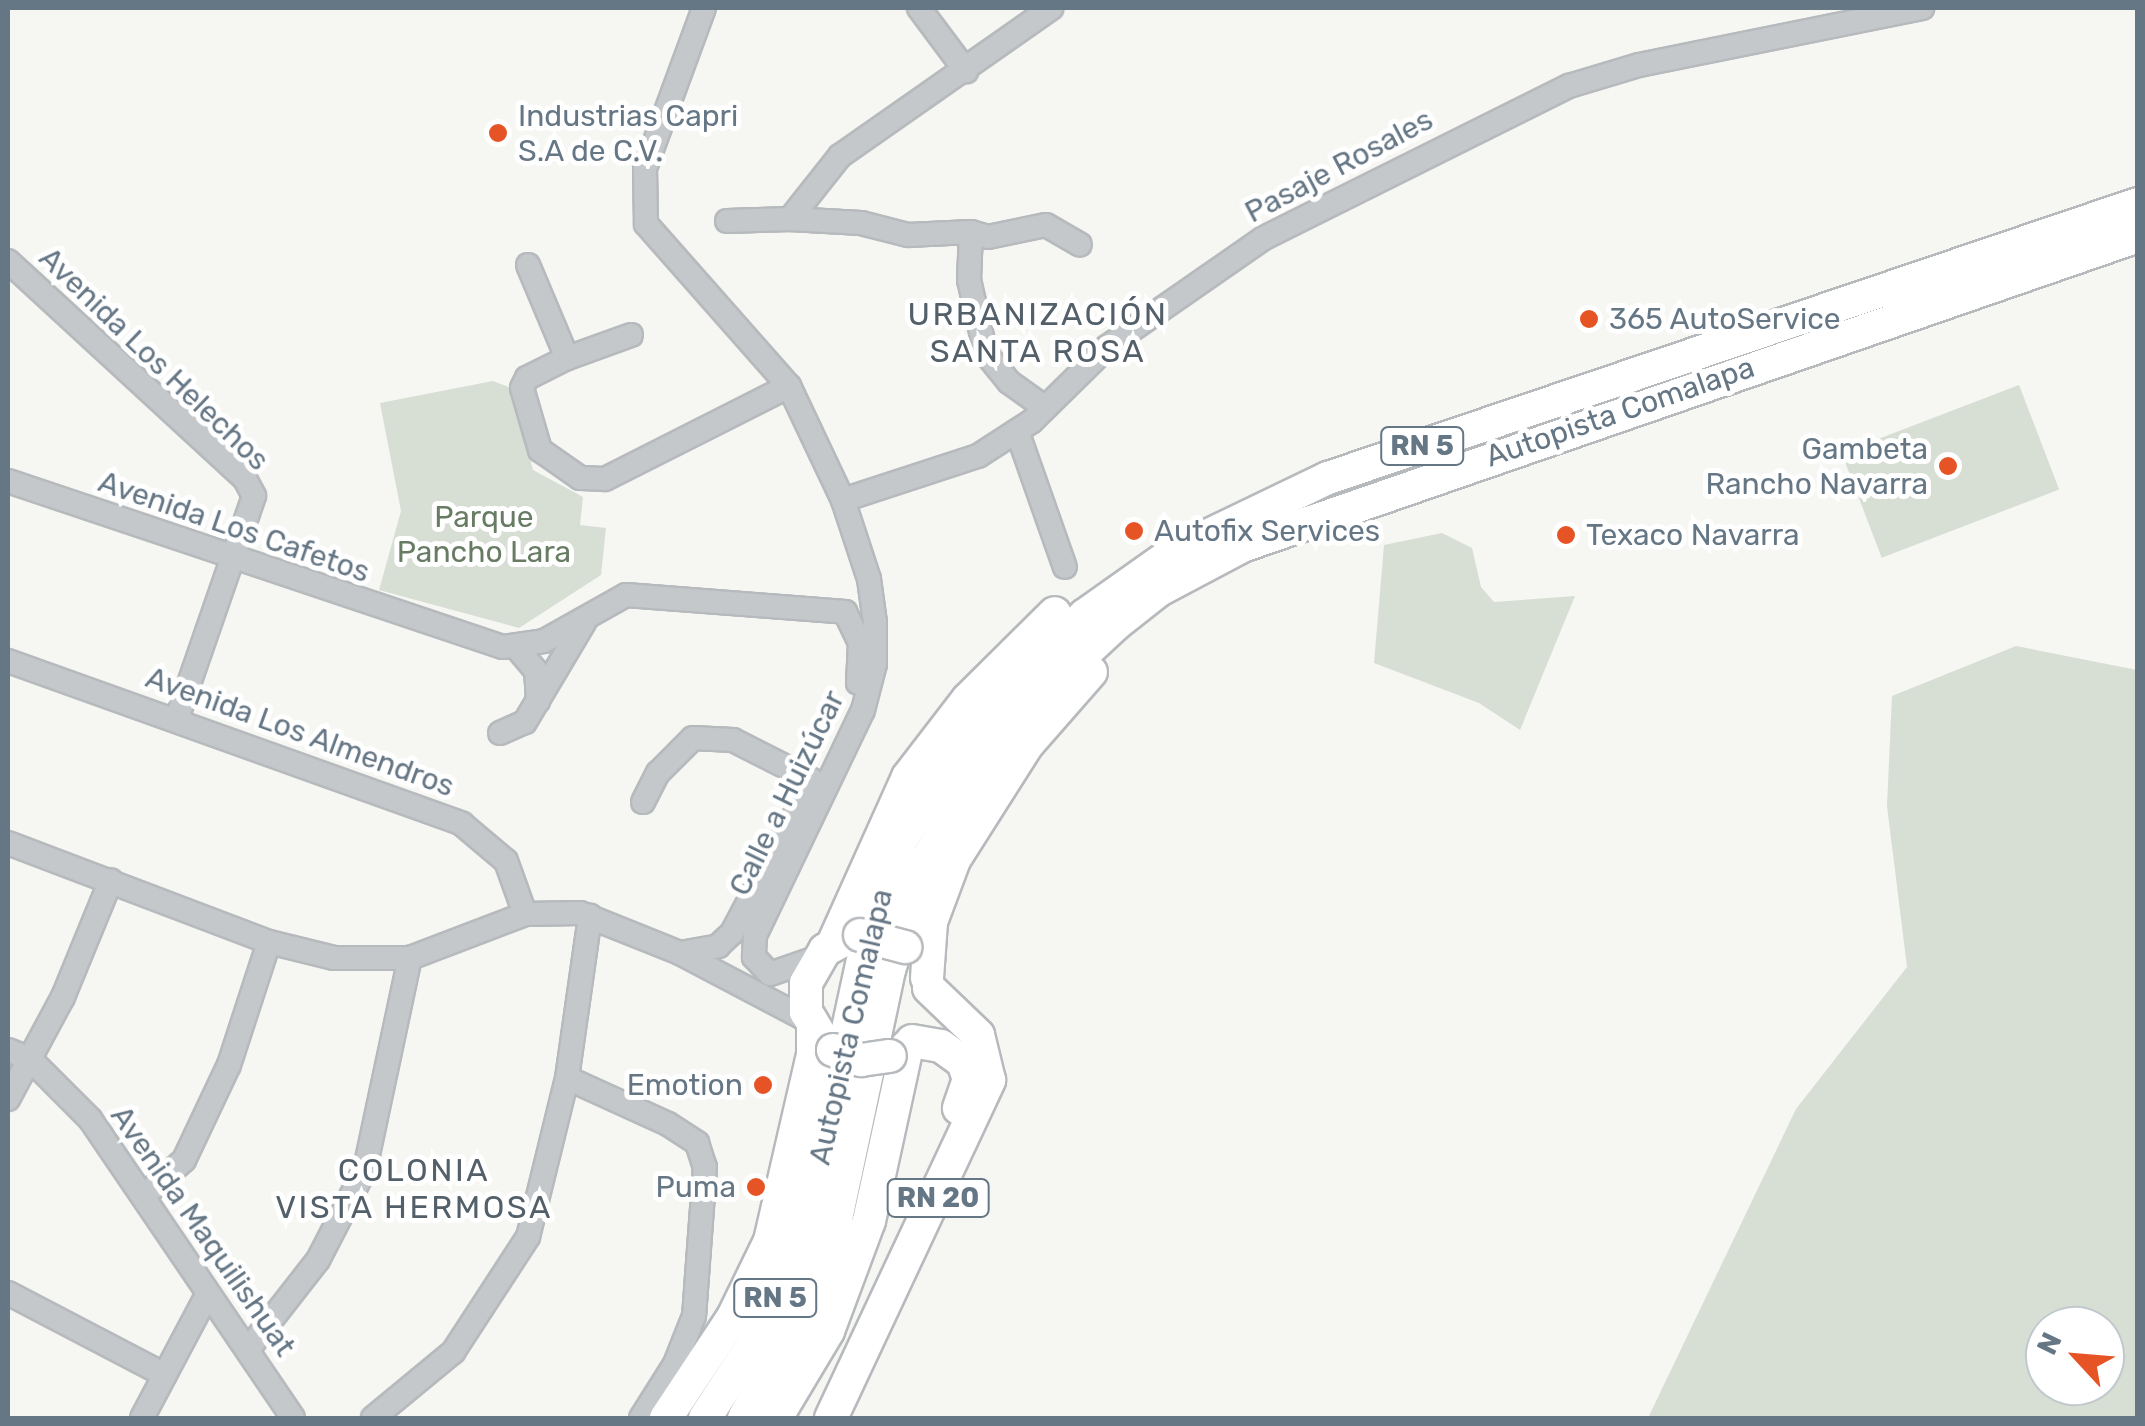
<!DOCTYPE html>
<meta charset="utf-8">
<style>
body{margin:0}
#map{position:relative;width:2145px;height:1426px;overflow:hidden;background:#f6f6f3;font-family:Rubik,sans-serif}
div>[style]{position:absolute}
.green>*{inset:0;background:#d7ded4;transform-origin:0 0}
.roads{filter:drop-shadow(2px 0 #b7babd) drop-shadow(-2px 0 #b7babd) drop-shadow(0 2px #b7babd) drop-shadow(0 -2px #b7babd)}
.minor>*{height:22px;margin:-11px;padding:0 11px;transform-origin:11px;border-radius:11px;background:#c4c8cb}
.highway>*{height:32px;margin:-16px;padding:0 16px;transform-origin:16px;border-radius:16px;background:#fff}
.bridges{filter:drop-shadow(2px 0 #b7babd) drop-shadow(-2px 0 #b7babd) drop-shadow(0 2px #b7babd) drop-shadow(0 -2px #b7babd)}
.highway-bridge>*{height:32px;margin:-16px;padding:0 16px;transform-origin:16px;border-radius:16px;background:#fff}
.dots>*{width:28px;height:28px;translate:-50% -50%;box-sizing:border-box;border:5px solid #fff;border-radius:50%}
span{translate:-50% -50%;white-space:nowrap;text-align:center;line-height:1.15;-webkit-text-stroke:10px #fff;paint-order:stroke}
.shield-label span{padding:2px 8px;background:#fff;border:2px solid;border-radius:8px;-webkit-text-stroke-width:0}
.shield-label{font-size:28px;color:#657685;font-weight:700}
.poi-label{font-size:30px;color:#657685}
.left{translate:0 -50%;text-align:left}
.right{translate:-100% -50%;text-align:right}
.street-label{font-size:30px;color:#657685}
.park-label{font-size:30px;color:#687c64}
.neighbourhood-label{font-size:32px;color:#535f69;letter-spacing:2.5px}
.frame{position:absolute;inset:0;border:10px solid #657685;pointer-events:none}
.north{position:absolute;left:2025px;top:1306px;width:100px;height:100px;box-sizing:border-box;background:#fff;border:2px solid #c1c8ce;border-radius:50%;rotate:296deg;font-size:28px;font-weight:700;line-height:40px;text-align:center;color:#657685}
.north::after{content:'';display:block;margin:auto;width:35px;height:45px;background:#e65324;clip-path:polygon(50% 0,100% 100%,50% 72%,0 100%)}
</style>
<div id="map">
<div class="green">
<i style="clip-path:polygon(493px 381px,511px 388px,533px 470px,583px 497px,580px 525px,606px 528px,601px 575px,519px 628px,379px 590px,401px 511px,380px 403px)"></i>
<i style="left:2019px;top:385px;width:112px;height:190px;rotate:69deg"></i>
<i style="clip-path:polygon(1442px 533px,1472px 548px,1481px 587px,1494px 602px,1575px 596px,1520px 730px,1479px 703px,1374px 663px,1384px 545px)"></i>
<i style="clip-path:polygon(evenodd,2016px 646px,2137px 670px,2137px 1418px,1648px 1418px,1796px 1109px,1907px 967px,1887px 806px,1892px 696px,2016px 646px,2105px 1326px,2105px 1386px,2045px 1386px,2045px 1326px,2105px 1326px)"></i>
</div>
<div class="roads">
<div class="minor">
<i style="left:704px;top:8px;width:171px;rotate:110.2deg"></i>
<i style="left:645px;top:168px;width:56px;rotate:89deg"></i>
<i style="left:646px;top:224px;width:216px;rotate:48.6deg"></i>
<i style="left:789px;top:386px;width:126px;rotate:64.7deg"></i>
<i style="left:843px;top:500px;width:83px;rotate:71.8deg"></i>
<i style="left:869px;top:579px;width:44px;rotate:82.2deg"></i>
<i style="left:875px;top:623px;width:41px;rotate:90deg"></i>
<i style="left:875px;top:664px;width:48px;rotate:104.6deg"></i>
<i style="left:863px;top:710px;width:250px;rotate:115.6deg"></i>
<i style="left:755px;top:935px;width:22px;rotate:93deg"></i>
<i style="left:754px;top:957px;width:23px;rotate:47deg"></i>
<i style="left:770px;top:974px;width:52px;rotate:-19.1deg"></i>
<i style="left:919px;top:8px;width:79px;rotate:53.3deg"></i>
<i style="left:790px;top:219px;width:71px;rotate:3.2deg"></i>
<i style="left:861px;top:223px;width:49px;rotate:14.3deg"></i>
<i style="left:908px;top:235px;width:63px;rotate:-2.7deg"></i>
<i style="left:727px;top:221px;width:63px;rotate:-1.8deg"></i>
<i style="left:790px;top:219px;width:80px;rotate:-51.6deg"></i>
<i style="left:840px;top:156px;width:258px;rotate:-35deg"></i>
<i style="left:8px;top:261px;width:322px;rotate:42.6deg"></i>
<i style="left:245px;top:479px;width:19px;rotate:62deg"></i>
<i style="left:254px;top:496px;width:235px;rotate:109.1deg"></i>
<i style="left:528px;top:265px;width:101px;rotate:67.2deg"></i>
<i style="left:631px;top:335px;width:68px;rotate:160.2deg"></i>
<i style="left:567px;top:358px;width:45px;rotate:153.4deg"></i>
<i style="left:527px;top:378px;width:11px;rotate:117deg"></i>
<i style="left:522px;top:388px;width:65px;rotate:73.8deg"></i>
<i style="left:540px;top:450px;width:49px;rotate:35deg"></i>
<i style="left:580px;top:478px;width:25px;rotate:2deg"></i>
<i style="left:605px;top:479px;width:206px;rotate:-26.8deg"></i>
<i style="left:1044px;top:407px;width:43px;rotate:-144.5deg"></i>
<i style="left:1009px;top:382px;width:36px;rotate:-129deg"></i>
<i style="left:986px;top:354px;width:76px;rotate:-102.9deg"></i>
<i style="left:969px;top:280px;width:48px;rotate:-87.6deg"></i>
<i style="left:971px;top:232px;width:18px;rotate:16deg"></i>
<i style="left:988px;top:237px;width:59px;rotate:-11.7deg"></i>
<i style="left:1046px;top:225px;width:39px;rotate:30deg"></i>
<i style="left:1017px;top:431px;width:144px;rotate:70.6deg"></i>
<i style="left:8px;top:481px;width:522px;rotate:18.54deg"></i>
<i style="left:503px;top:647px;width:41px;rotate:-8.3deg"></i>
<i style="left:544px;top:641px;width:94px;rotate:-29.3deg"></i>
<i style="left:626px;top:595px;width:220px;rotate:4.4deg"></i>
<i style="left:843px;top:500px;width:142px;rotate:-18.1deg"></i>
<i style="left:978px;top:456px;width:64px;rotate:-32.9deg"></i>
<i style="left:1032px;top:421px;width:105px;rotate:-44.6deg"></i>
<i style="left:1107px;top:347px;width:191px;rotate:-34.8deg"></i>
<i style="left:1264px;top:238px;width:341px;rotate:-26.5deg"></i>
<i style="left:1569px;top:86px;width:73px;rotate:-16.7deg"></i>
<i style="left:1639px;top:65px;width:289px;rotate:-11.4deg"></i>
<i style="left:845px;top:612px;width:34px;rotate:64deg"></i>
<i style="left:860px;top:643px;width:40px;rotate:92.9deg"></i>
<i style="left:516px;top:647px;width:31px;rotate:50deg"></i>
<i style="left:536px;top:671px;width:30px;rotate:86deg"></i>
<i style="left:8px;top:661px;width:482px;rotate:19.7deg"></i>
<i style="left:462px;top:824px;width:57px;rotate:40.1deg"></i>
<i style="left:506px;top:861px;width:56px;rotate:70.3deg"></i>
<i style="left:500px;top:733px;width:27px;rotate:-24deg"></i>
<i style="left:525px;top:722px;width:117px;rotate:-59.3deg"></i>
<i style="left:643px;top:802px;width:33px;rotate:-63deg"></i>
<i style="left:658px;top:773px;width:49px;rotate:-45deg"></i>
<i style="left:693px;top:738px;width:40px;rotate:2.9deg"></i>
<i style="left:733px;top:740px;width:89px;rotate:26.9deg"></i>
<i style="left:8px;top:843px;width:279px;rotate:20.8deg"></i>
<i style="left:269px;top:942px;width:67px;rotate:13.8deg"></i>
<i style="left:334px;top:958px;width:76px"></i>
<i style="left:410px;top:958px;width:123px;rotate:-20.9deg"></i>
<i style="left:525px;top:914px;width:55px;rotate:-1deg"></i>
<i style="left:580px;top:913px;width:108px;rotate:21.8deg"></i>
<i style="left:680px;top:953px;width:146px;rotate:27.8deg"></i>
<i style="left:680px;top:953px;width:39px;rotate:-10deg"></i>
<i style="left:718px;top:946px;width:19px;rotate:-43deg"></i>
<i style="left:732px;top:933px;width:154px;rotate:-62.1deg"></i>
<i style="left:8px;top:1050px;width:24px;rotate:22deg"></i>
<i style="left:30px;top:1059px;width:85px;rotate:45deg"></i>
<i style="left:90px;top:1119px;width:361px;rotate:55.8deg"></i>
<i style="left:567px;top:1078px;width:111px;rotate:24.5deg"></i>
<i style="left:668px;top:1124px;width:35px;rotate:33deg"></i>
<i style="left:697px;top:1143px;width:25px;rotate:72deg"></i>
<i style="left:705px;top:1167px;width:149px;rotate:94.2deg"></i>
<i style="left:694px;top:1316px;width:52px;rotate:111.6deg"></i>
<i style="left:675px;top:1364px;width:64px;rotate:122.2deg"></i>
<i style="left:8px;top:1099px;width:116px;rotate:-61.7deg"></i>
<i style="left:63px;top:997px;width:126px;rotate:-67.7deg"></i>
<i style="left:146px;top:1194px;width:51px;rotate:-41.8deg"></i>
<i style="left:184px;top:1160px;width:105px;rotate:-64.7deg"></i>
<i style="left:229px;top:1065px;width:129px;rotate:-72deg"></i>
<i style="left:8px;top:1293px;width:177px;rotate:27.6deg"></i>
<i style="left:250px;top:1347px;width:110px;rotate:-52deg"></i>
<i style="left:318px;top:1260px;width:102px;rotate:-62.7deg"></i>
<i style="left:365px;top:1169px;width:216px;rotate:-78deg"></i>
<i style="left:142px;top:1418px;width:139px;rotate:-62.1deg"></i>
<i style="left:373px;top:1418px;width:104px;rotate:-39.5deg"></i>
<i style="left:453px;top:1352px;width:137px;rotate:-56.9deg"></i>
<i style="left:528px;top:1237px;width:164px;rotate:-76.2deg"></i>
<i style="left:567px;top:1078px;width:164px;rotate:-81.9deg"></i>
</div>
<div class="highway">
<i style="left:833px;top:944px;width:183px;rotate:-65.8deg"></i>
<i style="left:908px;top:777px;width:98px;rotate:-52.4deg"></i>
<i style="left:968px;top:699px;width:122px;rotate:-44.7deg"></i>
<i style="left:927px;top:978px;width:56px;rotate:-85.9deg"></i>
<i style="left:931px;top:922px;width:66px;rotate:-69.6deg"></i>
<i style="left:954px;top:860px;width:136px;rotate:-57.6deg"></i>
<i style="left:1027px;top:745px;width:97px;rotate:-48.8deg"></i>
<i style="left:912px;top:1041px;width:29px;rotate:10deg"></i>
<i style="left:941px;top:1046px;width:27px;rotate:36deg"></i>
<i style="left:963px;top:1062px;width:18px;rotate:71deg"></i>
<i style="left:969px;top:1079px;width:31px;rotate:109deg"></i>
<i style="left:826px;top:1045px;width:39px;rotate:-121deg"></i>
<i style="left:806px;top:1012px;width:29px;rotate:-90deg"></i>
<i style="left:806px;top:983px;width:38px;rotate:-60deg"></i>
<i style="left:825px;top:950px;width:30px;rotate:-28deg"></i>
<i style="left:666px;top:1418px;width:121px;rotate:-56.4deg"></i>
<i style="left:733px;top:1317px;width:85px;rotate:-64deg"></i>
<i style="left:770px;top:1241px;width:191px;rotate:-77deg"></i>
<i style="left:813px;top:1055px;width:26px;rotate:-90deg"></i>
<i style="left:705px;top:1418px;width:92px;rotate:-57deg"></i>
<i style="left:755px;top:1341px;width:138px;rotate:-67.3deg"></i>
<i style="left:808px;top:1214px;width:303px;rotate:-77.8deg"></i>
<i style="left:872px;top:918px;width:83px;rotate:-69.6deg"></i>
<i style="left:901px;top:840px;width:86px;rotate:-57.8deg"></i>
<i style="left:947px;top:767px;width:102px;rotate:-51deg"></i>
<i style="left:1011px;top:688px;width:104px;rotate:-44.6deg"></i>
<i style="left:1085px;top:615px;width:109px;rotate:-35.3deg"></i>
<i style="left:1174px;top:552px;width:171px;rotate:-25.7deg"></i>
<i style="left:1328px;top:478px;width:855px;rotate:-18.69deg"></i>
<i style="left:744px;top:1418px;width:117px;rotate:-60.8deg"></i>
<i style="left:801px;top:1316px;width:103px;rotate:-70.2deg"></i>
<i style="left:836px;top:1219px;width:255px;rotate:-78deg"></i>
<i style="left:889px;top:970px;width:104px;rotate:-72.6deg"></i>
<i style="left:920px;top:871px;width:135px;rotate:-59.3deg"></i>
<i style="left:989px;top:755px;width:67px;rotate:-51.1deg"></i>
<i style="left:1031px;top:703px;width:116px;rotate:-42.9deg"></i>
<i style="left:1116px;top:624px;width:55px;rotate:-38.3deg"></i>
<i style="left:1159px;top:590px;width:94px;rotate:-27.9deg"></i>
<i style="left:1242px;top:546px;width:948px;rotate:-19.08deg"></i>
<i style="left:776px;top:1418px;width:101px;rotate:-59.1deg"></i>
<i style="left:828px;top:1331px;width:117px;rotate:-69.6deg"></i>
<i style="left:869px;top:1221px;width:179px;rotate:-77.7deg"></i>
<i style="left:831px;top:1418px;width:373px;rotate:-64.9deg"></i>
<i style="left:989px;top:1080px;width:46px;rotate:-103.7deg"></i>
<i style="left:978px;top:1035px;width:68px;rotate:-136.2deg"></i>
</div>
</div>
<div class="bridges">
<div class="highway-bridge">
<i style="left:860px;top:935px;width:47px;rotate:14.9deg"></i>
<i style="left:833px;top:1050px;width:30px;rotate:20deg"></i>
<i style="left:861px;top:1060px;width:29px;rotate:-8deg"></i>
</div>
</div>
<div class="dots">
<i style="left:498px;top:133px;background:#e65324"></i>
<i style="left:1589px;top:319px;background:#e65324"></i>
<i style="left:1948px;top:466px;background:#e65324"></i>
<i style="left:1134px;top:531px;background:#e65324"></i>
<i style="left:1566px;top:535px;background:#e65324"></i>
<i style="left:763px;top:1085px;background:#e65324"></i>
<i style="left:756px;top:1187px;background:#e65324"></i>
</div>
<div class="shield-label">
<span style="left:1422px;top:446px">RN 5</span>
<span style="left:938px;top:1198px">RN 20</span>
<span style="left:775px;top:1298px">RN 5</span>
</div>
<div class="poi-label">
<span class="left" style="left:518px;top:133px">Industrias Capri<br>S.A de C.V.</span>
<span class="left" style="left:1609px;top:319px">365 AutoService</span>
<span class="right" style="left:1928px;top:466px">Gambeta<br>Rancho Navarra</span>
<span class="left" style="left:1154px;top:531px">Autofix Services</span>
<span class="left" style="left:1586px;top:535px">Texaco Navarra</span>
<span class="right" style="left:743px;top:1085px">Emotion</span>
<span class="right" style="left:736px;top:1187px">Puma</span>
</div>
<div class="street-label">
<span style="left:1339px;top:166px;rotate:-28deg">Pasaje Rosales</span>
<span style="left:154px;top:359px;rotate:44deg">Avenida Los Helechos</span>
<span style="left:1620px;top:412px;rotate:-19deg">Autopista Comalapa</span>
<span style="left:234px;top:527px;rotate:19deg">Avenida Los Cafetos</span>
<span style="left:300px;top:732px;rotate:20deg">Avenida Los Almendros</span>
<span style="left:787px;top:793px;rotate:-64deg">Calle a Huizúcar</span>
<span style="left:851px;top:1027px;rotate:-77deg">Autopista Comalapa</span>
<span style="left:203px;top:1231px;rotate:55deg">Avenida Maquilishuat</span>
</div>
<div class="park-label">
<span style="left:484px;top:534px">Parque<br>Pancho Lara</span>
</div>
<div class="neighbourhood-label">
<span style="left:1038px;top:333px">URBANIZACIÓN<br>SANTA ROSA</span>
<span style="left:414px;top:1189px">COLONIA<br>VISTA HERMOSA</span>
</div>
<div class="frame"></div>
<div class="north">N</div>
</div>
